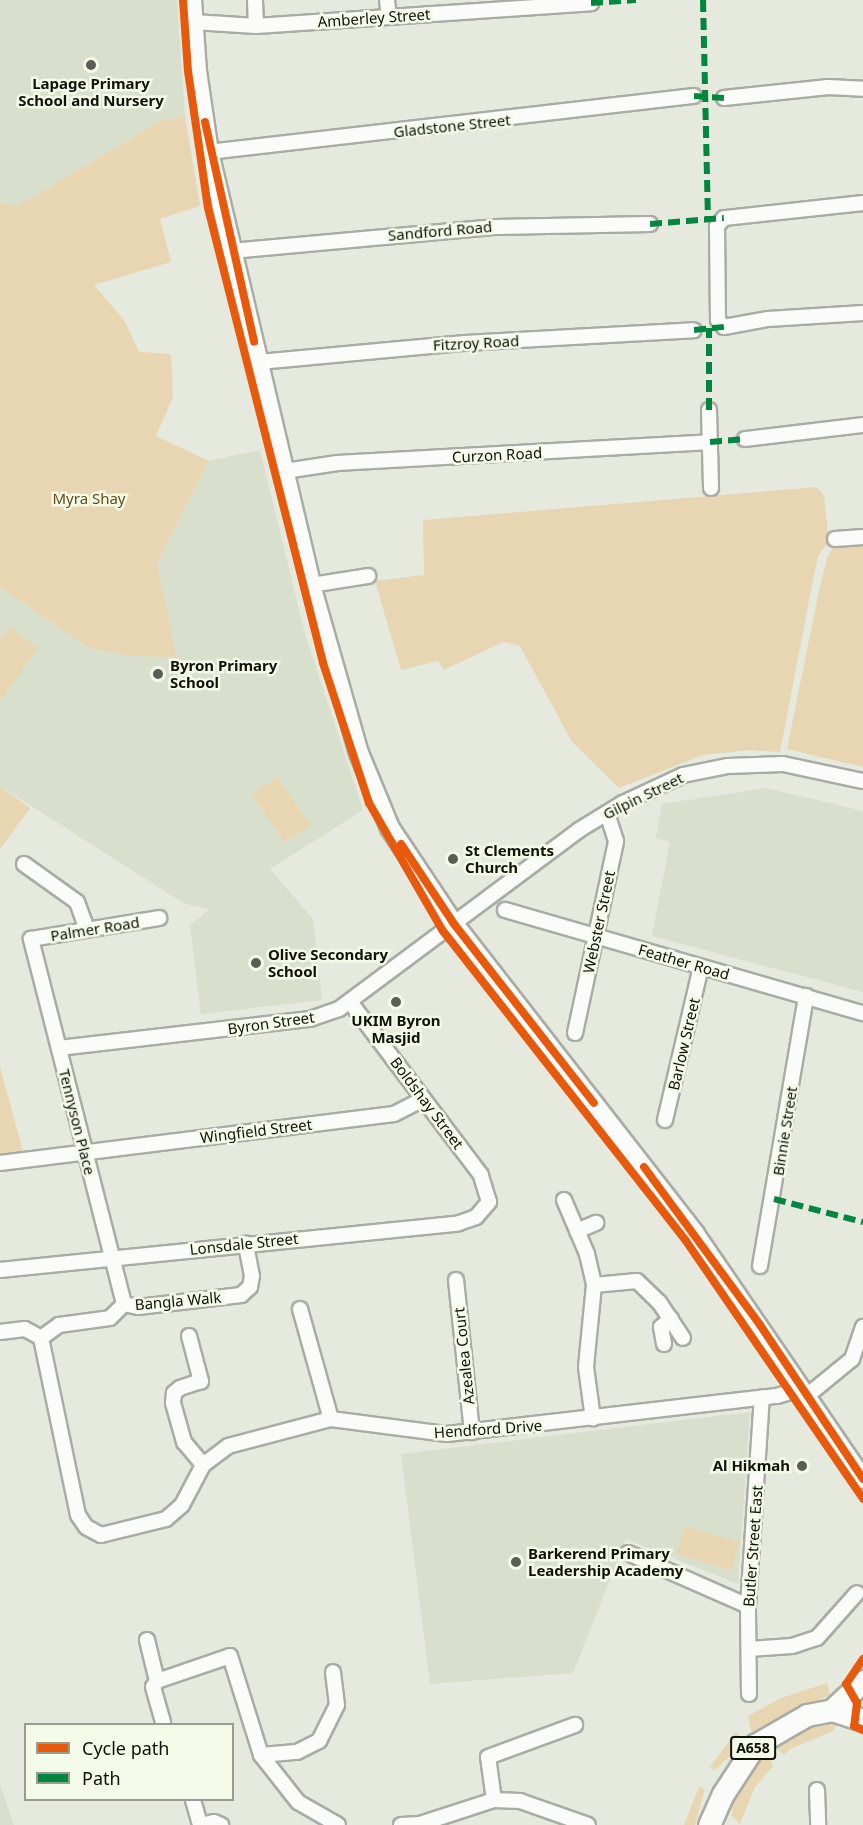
<!DOCTYPE html>
<style>
body{margin:0}
#map{position:relative;width:863px;height:1825px;overflow:hidden;background:#e5e9de;font-family:"Noto Sans",sans-serif}
div>[style]{position:absolute}
.built>*{inset:0;background:#d9dfcd}
.green>*{inset:0;background:#e7d6b1;transform-origin:0 0}
.roads{filter:drop-shadow(2px 0 #a9aca4) drop-shadow(-2px 0 #a9aca4) drop-shadow(0 2px #a9aca4) drop-shadow(0 -2px #a9aca4)}
.minor>*{height:14px;margin:-7px;padding:0 7px;transform-origin:7px;border-radius:7px;background:#fbfcfa}
.secondary>*{height:18px;margin:-9px;padding:0 9px;transform-origin:9px;border-radius:9px;background:#fbfcfa}
.primary>*{height:21px;margin:-10.5px;padding:0 10.5px;transform-origin:10.5px;border-radius:10.5px;background:#fbfcfa}
.quiet>*{height:6px;margin-top:-3px;transform-origin:0;background:repeating-linear-gradient(90deg,#00873e 0 12px,transparent 0 18px)}
.cycleway>*{height:8px;margin:-4px;padding:0 4px;transform-origin:4px;border-radius:4px;background:#e8590c}
.dots>*{width:16px;height:16px;translate:-50% -50%;box-sizing:border-box;border:3px solid #f3fae7;border-radius:50%}
span{translate:-50% -50%;white-space:nowrap;text-align:center;line-height:1.15;-webkit-text-stroke:5px #f3fae7;paint-order:stroke}
.shield-label span{padding:2px 4px;background:#f3fae7;border:2px solid;border-radius:4px;-webkit-text-stroke-width:0}
.shield-label{font-size:14px;color:#10120c;font-weight:700}
.street-label{font-size:15px;color:#10120c}
.poi-label{font-size:15px;color:#10120c;font-weight:700}
.left{translate:0 -50%;text-align:left}
.right{translate:-100% -50%;text-align:right}
.park-label{font-size:15px;color:#654b17}
.legend{position:absolute;left:24px;top:1723px;width:210px;height:78px;box-sizing:border-box;background:#f3fae7;border:2px solid #989d8f;margin:0;padding:8px 10px;list-style:none;font-size:18px;color:#10120c}
.legend li{display:flex;align-items:center;gap:12px;height:30px}
.legend b{width:30px;border:2px solid #989d8f}
</style>
<div id="map">
<div class="built">
<i style="clip-path:polygon(0 0,177px 0,185px 116px,160px 121px,18px 206px,0 203px)"></i>
<i style="clip-path:polygon(260px 450px,305px 634px,363px 810px,270px 869px,313px 919px,322px 1000px,201px 1014px,190px 925px,210px 909px,185px 904px,0 786px,0 587px,89px 648px,176px 658px,157px 564px,209px 461px)"></i>
<i style="clip-path:polygon(766px 788px,863px 811px,863px 992px,652px 936px,670px 842px,656px 838px,662px 804px)"></i>
<i style="clip-path:polygon(750px 1412px,738px 1584px,626px 1539px,573px 1673px,430px 1684px,401px 1454px)"></i>
<i style="clip-path:polygon(0 1785px,14px 1825px,0 1825px)"></i>
</div>
<div class="green">
<i style="clip-path:polygon(185px 116px,200px 206px,160px 219px,171px 262px,94px 285px,124px 320px,139px 352px,171px 354px,173px 397px,156px 436px,209px 461px,157px 564px,177px 658px,125px 655px,89px 648px,0 587px,0 203px,18px 206px,160px 121px)"></i>
<i style="clip-path:polygon(817px 487px,824px 496px,829px 541px,818px 556px,814px 575px,780px 752px,751px 750px,703px 755px,619px 788px,572px 742px,520px 646px,503px 642px,444px 670px,438px 661px,401px 670px,375px 581px,424px 575px,423px 520px)"></i>
<i style="clip-path:polygon(835px 544px,863px 545px,863px 767px,787px 749px,819px 591px,827px 558px)"></i>
<i style="clip-path:polygon(9px 627px,38px 648px,0 701px,0 639px)"></i>
<i style="left:277px;top:777px;width:59px;height:31px;rotate:55deg"></i>
<i style="clip-path:polygon(0 786px,30px 808px,0 849px)"></i>
<i style="clip-path:polygon(0 1067px,23px 1151px,0 1154px)"></i>
<i style="left:685px;top:1526px;width:57px;height:29px;rotate:17deg"></i>
<i style="clip-path:polygon(827px 1683px,830px 1695px,766px 1724px,752px 1736px,748px 1716px,781px 1698px)"></i>
<i style="clip-path:polygon(819px 1723px,837px 1724px,833px 1731px,790px 1749px,784px 1755px,775px 1747px)"></i>
<i style="clip-path:polygon(736px 1732px,744px 1743px,715px 1770px,710px 1767px)"></i>
<i style="clip-path:polygon(768px 1754px,773px 1766px,755px 1787px,740px 1824px,732px 1816px,732px 1802px,754px 1765px)"></i>
<i style="clip-path:polygon(699px 1787px,705px 1789px,695px 1825px,684px 1825px)"></i>
</div>
<div class="roads">
<div class="minor">
<i style="left:255px;top:0;width:26px;rotate:88deg"></i>
<i style="left:387px;top:0;width:17px;rotate:83deg"></i>
<i style="left:194px;top:22px;width:62px;rotate:3.7deg"></i>
<i style="left:256px;top:26px;width:336px;rotate:-3.9deg"></i>
<i style="left:591px;top:3px;width:3px;rotate:-108deg"></i>
<i style="left:724px;top:98px;width:105px;rotate:-6deg"></i>
<i style="left:828px;top:87px;width:35px;rotate:3deg"></i>
<i style="left:209px;top:152px;width:488px;rotate:-6.6deg"></i>
<i style="left:863px;top:203px;width:140px;rotate:173.8deg"></i>
<i style="left:724px;top:218px;width:11px;rotate:131deg"></i>
<i style="left:717px;top:226px;width:94px;rotate:89.4deg"></i>
<i style="left:718px;top:320px;width:9px;rotate:49deg"></i>
<i style="left:724px;top:327px;width:45px;rotate:-10.3deg"></i>
<i style="left:768px;top:319px;width:95px;rotate:-3.6deg"></i>
<i style="left:231px;top:251px;width:266px;rotate:-5.2deg"></i>
<i style="left:496px;top:227px;width:154px;rotate:-1.1deg"></i>
<i style="left:259px;top:362px;width:207px;rotate:-5.3deg"></i>
<i style="left:465px;top:343px;width:229px;rotate:-3.2deg"></i>
<i style="left:709px;top:410px;width:78px;rotate:88.5deg"></i>
<i style="left:745px;top:439px;width:119px;rotate:-6.8deg"></i>
<i style="left:285px;top:471px;width:53px;rotate:-8.7deg"></i>
<i style="left:337px;top:463px;width:374px;rotate:-3.2deg"></i>
<i style="left:835px;top:539px;width:28px;rotate:-4deg"></i>
<i style="left:311px;top:585px;width:58px;rotate:-9deg"></i>
<i style="left:24px;top:864px;width:65px;rotate:35.6deg"></i>
<i style="left:77px;top:902px;width:29px;rotate:70deg"></i>
<i style="left:505px;top:910px;width:373px;rotate:16.1deg"></i>
<i style="left:575px;top:1033px;width:196px;rotate:-77.9deg"></i>
<i style="left:616px;top:841px;width:29px;rotate:-108deg"></i>
<i style="left:59px;top:1048px;width:253px;rotate:-6.6deg"></i>
<i style="left:310px;top:1019px;width:31px;rotate:-19deg"></i>
<i style="left:339px;top:1009px;width:299px;rotate:-36.7deg"></i>
<i style="left:579px;top:830px;width:52px;rotate:-31.5deg"></i>
<i style="left:623px;top:803px;width:66px;rotate:-25deg"></i>
<i style="left:683px;top:775px;width:46px;rotate:-11.3deg"></i>
<i style="left:728px;top:766px;width:55px;rotate:-2.1deg"></i>
<i style="left:783px;top:764px;width:82px;rotate:12deg"></i>
<i style="left:665px;top:1120px;width:157px;rotate:-76.8deg"></i>
<i style="left:0;top:1163px;width:397px;rotate:-7.1deg"></i>
<i style="left:394px;top:1114px;width:33px;rotate:-27deg"></i>
<i style="left:564px;top:1200px;width:59px;rotate:66.9deg"></i>
<i style="left:587px;top:1254px;width:32px;rotate:77deg"></i>
<i style="left:594px;top:1285px;width:82px;rotate:95.6deg"></i>
<i style="left:586px;top:1367px;width:52px;rotate:82.3deg"></i>
<i style="left:577px;top:1231px;width:21px;rotate:-23deg"></i>
<i style="left:760px;top:1266px;width:274px;rotate:-80.3deg"></i>
<i style="left:0;top:1270px;width:461px;rotate:-5.8deg"></i>
<i style="left:459px;top:1223px;width:18px;rotate:-19deg"></i>
<i style="left:476px;top:1217px;width:20px;rotate:-49deg"></i>
<i style="left:489px;top:1202px;width:28px;rotate:-107deg"></i>
<i style="left:481px;top:1175px;width:217px;rotate:-127.1deg"></i>
<i style="left:456px;top:1280px;width:153px;rotate:84deg"></i>
<i style="left:594px;top:1285px;width:43px;rotate:-5.3deg"></i>
<i style="left:637px;top:1281px;width:30px;rotate:44deg"></i>
<i style="left:659px;top:1302px;width:43px;rotate:56.3deg"></i>
<i style="left:124px;top:1304px;width:377px;rotate:-104.3deg"></i>
<i style="left:31px;top:939px;width:130px;rotate:-9.3deg"></i>
<i style="left:300px;top:1309px;width:114px;rotate:74.3deg"></i>
<i style="left:0;top:1332px;width:25px;rotate:-7deg"></i>
<i style="left:25px;top:1329px;width:18px;rotate:29deg"></i>
<i style="left:41px;top:1338px;width:22px;rotate:-36deg"></i>
<i style="left:59px;top:1325px;width:51px;rotate:-7.8deg"></i>
<i style="left:110px;top:1318px;width:20px;rotate:-45deg"></i>
<i style="left:124px;top:1304px;width:14px;rotate:12deg"></i>
<i style="left:138px;top:1307px;width:104px;rotate:-6.6deg"></i>
<i style="left:241px;top:1295px;width:12px;rotate:-42deg"></i>
<i style="left:250px;top:1287px;width:11px;rotate:-80deg"></i>
<i style="left:252px;top:1276px;width:33px;rotate:-101deg"></i>
<i style="left:189px;top:1336px;width:47px;rotate:75.1deg"></i>
<i style="left:201px;top:1381px;width:22px;rotate:162deg"></i>
<i style="left:180px;top:1388px;width:8px;rotate:140deg"></i>
<i style="left:174px;top:1393px;width:10px;rotate:96deg"></i>
<i style="left:173px;top:1403px;width:41px;rotate:74.2deg"></i>
<i style="left:184px;top:1442px;width:30px;rotate:50deg"></i>
<i style="left:41px;top:1338px;width:181px;rotate:78.2deg"></i>
<i style="left:78px;top:1515px;width:14px;rotate:56deg"></i>
<i style="left:86px;top:1527px;width:17px;rotate:28deg"></i>
<i style="left:101px;top:1535px;width:67px;rotate:-13.8deg"></i>
<i style="left:166px;top:1519px;width:21px;rotate:-41deg"></i>
<i style="left:182px;top:1505px;width:45px;rotate:-62.3deg"></i>
<i style="left:203px;top:1465px;width:31px;rotate:-37deg"></i>
<i style="left:228px;top:1446px;width:106px;rotate:-14.7deg"></i>
<i style="left:331px;top:1419px;width:117px;rotate:7.4deg"></i>
<i style="left:447px;top:1434px;width:332px;rotate:-6.6deg"></i>
<i style="left:777px;top:1396px;width:27px;rotate:-17deg"></i>
<i style="left:664px;top:1344px;width:17px;rotate:-100deg"></i>
<i style="left:661px;top:1327px;width:13px;rotate:-39deg"></i>
<i style="left:808px;top:1395px;width:57px;rotate:-39.3deg"></i>
<i style="left:852px;top:1359px;width:34px;rotate:-71deg"></i>
<i style="left:628px;top:1553px;width:131px;rotate:23.8deg"></i>
<i style="left:147px;top:1640px;width:42px;rotate:76.3deg"></i>
<i style="left:157px;top:1681px;width:77px;rotate:-18.9deg"></i>
<i style="left:230px;top:1656px;width:104px;rotate:72.6deg"></i>
<i style="left:261px;top:1755px;width:60px;rotate:51.8deg"></i>
<i style="left:298px;top:1802px;width:46px;rotate:29.9deg"></i>
<i style="left:749px;top:1649px;width:43px;rotate:-4deg"></i>
<i style="left:792px;top:1646px;width:26px;rotate:-18deg"></i>
<i style="left:817px;top:1638px;width:60px;rotate:-48.4deg"></i>
<i style="left:157px;top:1681px;width:7px;rotate:124deg"></i>
<i style="left:153px;top:1687px;width:37px;rotate:74deg"></i>
<i style="left:749px;top:1694px;width:88px;rotate:-90.7deg"></i>
<i style="left:748px;top:1606px;width:209px;rotate:-86.2deg"></i>
<i style="left:261px;top:1755px;width:36px;rotate:-5deg"></i>
<i style="left:297px;top:1752px;width:25px;rotate:-27deg"></i>
<i style="left:319px;top:1741px;width:40px;rotate:-63.4deg"></i>
<i style="left:337px;top:1705px;width:33px;rotate:-97deg"></i>
<i style="left:817px;top:1790px;width:35px;rotate:88deg"></i>
<i style="left:193px;top:1800px;width:26px;rotate:74deg"></i>
<i style="left:494px;top:1800px;width:43px;rotate:-97.9deg"></i>
<i style="left:488px;top:1757px;width:93px;rotate:-20.2deg"></i>
<i style="left:200px;top:1825px;width:14px;rotate:-12deg"></i>
<i style="left:214px;top:1822px;width:8px;rotate:23deg"></i>
<i style="left:401px;top:1825px;width:19px;rotate:-3deg"></i>
<i style="left:420px;top:1824px;width:78px;rotate:-18deg"></i>
<i style="left:494px;top:1800px;width:26px;rotate:2deg"></i>
<i style="left:520px;top:1801px;width:72px;rotate:19.4deg"></i>
</div>
<div class="secondary">
<i style="left:192px;top:0;width:71px;rotate:86deg"></i>
<i style="left:197px;top:71px;width:82px;rotate:81.6deg"></i>
<i style="left:209px;top:152px;width:445px;rotate:76.7deg"></i>
<i style="left:311px;top:585px;width:175px;rotate:74.1deg"></i>
<i style="left:359px;top:753px;width:81px;rotate:67.5deg"></i>
<i style="left:390px;top:828px;width:115px;rotate:56.3deg"></i>
<i style="left:454px;top:924px;width:393px;rotate:52.1deg"></i>
<i style="left:695px;top:1234px;width:297px;rotate:55.6deg"></i>
</div>
<div class="primary">
<i style="left:832px;top:1710px;width:42px;rotate:-43.1deg"></i>
<i style="left:709px;top:1825px;width:34px;rotate:-66deg"></i>
<i style="left:723px;top:1794px;width:59px;rotate:-56.9deg"></i>
<i style="left:755px;top:1745px;width:60px;rotate:-30deg"></i>
<i style="left:807px;top:1715px;width:25px;rotate:-11deg"></i>
<i style="left:832px;top:1710px;width:33px;rotate:18deg"></i>
</div>
</div>
<div class="quiet">
<i style="left:703px;top:0;width:219px;rotate:88.7deg"></i>
<i style="left:591px;top:3px;width:45px;rotate:-3.8deg"></i>
<i style="left:694px;top:96px;width:30px;rotate:4deg"></i>
<i style="left:650px;top:224px;width:74px;rotate:-4.6deg"></i>
<i style="left:694px;top:330px;width:30px;rotate:-6deg"></i>
<i style="left:709px;top:410px;width:82px;rotate:-90deg"></i>
<i style="left:710px;top:442px;width:35px;rotate:-5deg"></i>
<i style="left:774px;top:1199px;width:92px;rotate:14.5deg"></i>
</div>
<div class="cycleway">
<i style="left:183px;top:0;width:71px;rotate:86deg"></i>
<i style="left:188px;top:71px;width:138px;rotate:81.7deg"></i>
<i style="left:208px;top:208px;width:469px;rotate:75.8deg"></i>
<i style="left:323px;top:663px;width:147px;rotate:71.8deg"></i>
<i style="left:369px;top:803px;width:148px;rotate:60deg"></i>
<i style="left:443px;top:931px;width:394px;rotate:51.9deg"></i>
<i style="left:686px;top:1241px;width:313px;rotate:55.5deg"></i>
<i style="left:205px;top:122px;width:225px;rotate:77.4deg"></i>
<i style="left:401px;top:844px;width:96px;rotate:56.5deg"></i>
<i style="left:454px;top:924px;width:227px;rotate:52deg"></i>
<i style="left:644px;top:1167px;width:196px;rotate:53.7deg"></i>
<i style="left:760px;top:1325px;width:185px;rotate:56.2deg"></i>
<i style="left:863px;top:1659px;width:30px;rotate:124deg"></i>
<i style="left:846px;top:1684px;width:22px;rotate:60deg"></i>
<i style="left:857px;top:1703px;width:23px;rotate:97deg"></i>
<i style="left:854px;top:1726px;width:10px;rotate:24deg"></i>
</div>
<div class="dots">
<i style="left:91px;top:65px;background:#5b5d56"></i>
<i style="left:158px;top:674px;background:#5b5d56"></i>
<i style="left:453px;top:859px;background:#5b5d56"></i>
<i style="left:256px;top:963px;background:#5b5d56"></i>
<i style="left:396px;top:1002px;background:#5b5d56"></i>
<i style="left:802px;top:1466px;background:#5b5d56"></i>
<i style="left:516px;top:1562px;background:#5b5d56"></i>
</div>
<div class="shield-label">
<span style="left:753px;top:1748px">A658</span>
</div>
<div class="street-label">
<span style="left:374px;top:18px;rotate:-4deg">Amberley Street</span>
<span style="left:452px;top:126px;rotate:-6deg">Gladstone Street</span>
<span style="left:440px;top:231px;rotate:-5deg">Sandford Road</span>
<span style="left:476px;top:343px;rotate:-3deg">Fitzroy Road</span>
<span style="left:497px;top:455px;rotate:-3deg">Curzon Road</span>
<span style="left:643px;top:796px;rotate:-26deg">Gilpin Street</span>
<span style="left:599px;top:922px;rotate:-78deg">Webster Street</span>
<span style="left:95px;top:929px;rotate:-9deg">Palmer Road</span>
<span style="left:684px;top:962px;rotate:16deg">Feather Road</span>
<span style="left:271px;top:1023px;rotate:-8deg">Byron Street</span>
<span style="left:684px;top:1044px;rotate:-77deg">Barlow Street</span>
<span style="left:427px;top:1103px;rotate:53deg">Boldshay Street</span>
<span style="left:77px;top:1122px;rotate:76deg">Tennyson Place</span>
<span style="left:256px;top:1131px;rotate:-7deg">Wingfield Street</span>
<span style="left:785px;top:1131px;rotate:-81deg">Binnie Street</span>
<span style="left:244px;top:1244px;rotate:-6deg">Lonsdale Street</span>
<span style="left:178px;top:1301px;rotate:-5deg">Bangla Walk</span>
<span style="left:464px;top:1356px;rotate:-96deg">Azealea Court</span>
<span style="left:488px;top:1429px;rotate:-4deg">Hendford Drive</span>
<span style="left:753px;top:1546px;rotate:-86deg">Butler Street East</span>
</div>
<div class="poi-label">
<span style="left:91px;top:92px">Lapage Primary<br>School and Nursery</span>
<span class="left" style="left:170px;top:674px">Byron Primary<br>School</span>
<span class="left" style="left:465px;top:859px">St Clements<br>Church</span>
<span class="left" style="left:268px;top:963px">Olive Secondary<br>School</span>
<span style="left:396px;top:1029px">UKIM Byron<br>Masjid</span>
<span class="right" style="left:790px;top:1466px">Al Hikmah</span>
<span class="left" style="left:528px;top:1562px">Barkerend Primary<br>Leadership Academy</span>
</div>
<div class="park-label">
<span style="left:89px;top:499px">Myra Shay</span>
</div>
<ul class="legend">
<li><b style="height:8px;background:#e8590c"></b>Cycle path</li>
<li><b style="height:8px;background:#00873e"></b>Path</li>
</ul>
</div>
